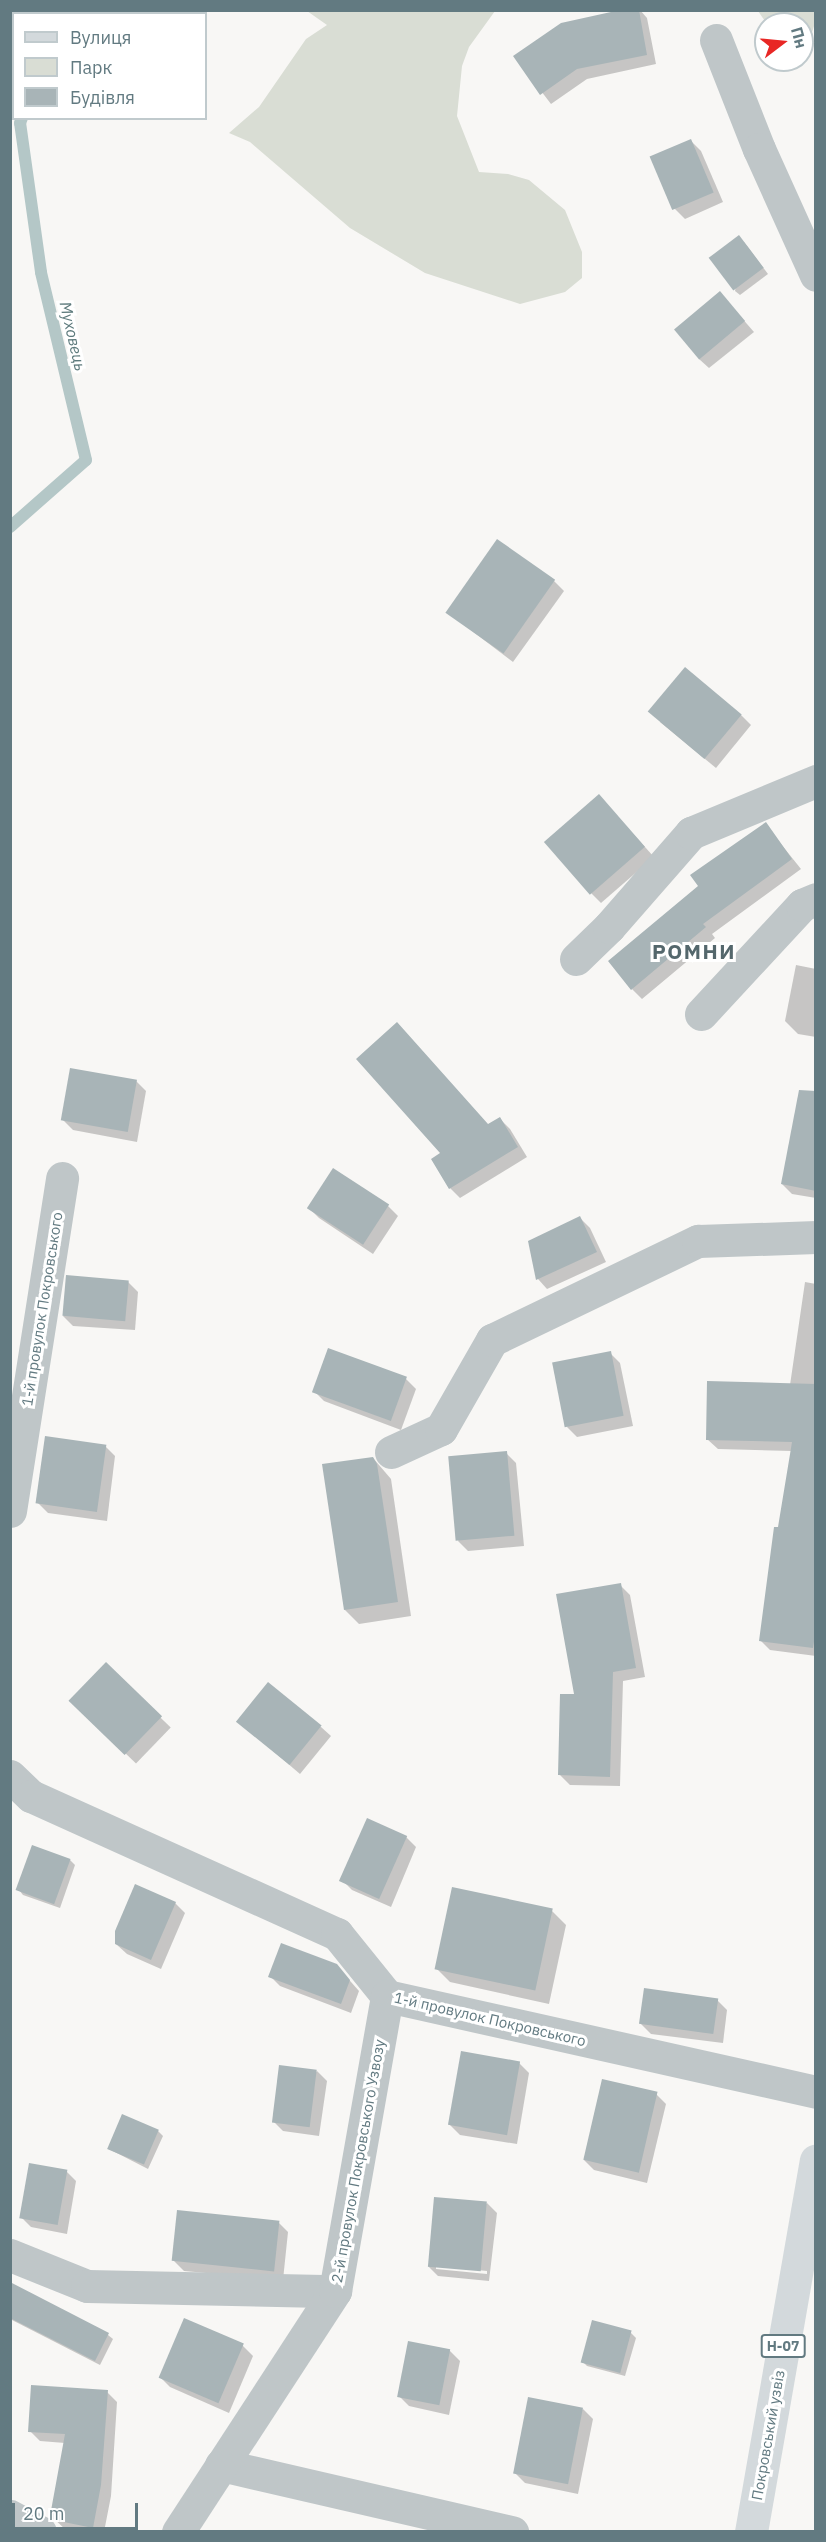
<!DOCTYPE html>
<meta charset="utf-8">
<style>
body{margin:0}
#map{position:relative;width:826px;height:2542px;overflow:hidden;background:#f8f7f5;font-family:"IBM Plex Sans",sans-serif}
div>[style]{position:absolute}
.green>*{inset:0;background:#d9ddd4}
.shadow>*{inset:0;background:#0003;transform-origin:0 0}
.stream>*{height:12px;margin:-6px;padding:0 6px;transform-origin:6px;border-radius:6px;background:#b4c7c7}
.building>*{inset:0;background:#a8b4b7;transform-origin:0 0}
.minor>*{height:33px;margin:-16.5px;padding:0 16.5px;transform-origin:16.5px;border-radius:16.5px;background:#bfc6c8}
.major>*{height:33px;margin:-16.5px;padding:0 16.5px;transform-origin:16.5px;border-radius:16.5px;background:#d3d9dc}
span{translate:-50% -50%;white-space:nowrap;text-align:center;line-height:1.15;-webkit-text-stroke:6px #fff;paint-order:stroke}
.shield-label span{padding:2px 4px;background:#fff;border:2px solid;border-radius:4px;-webkit-text-stroke-width:0}
.shield-label{font-size:14px;color:#627a81;font-weight:700}
.street-label{font-size:15px;color:#627a81}
.water-label{font-size:16px;color:#5d7a7c;font-style:italic}
.district-label{font-size:21px;color:#54676c;font-weight:700;letter-spacing:1.5px}
.frame{position:absolute;inset:0;border:12px solid #627a81;pointer-events:none}
.legend{position:absolute;left:12px;top:12px;width:195px;height:108px;box-sizing:border-box;background:#fff;border:2px solid #c0cacd;margin:0;padding:8px 10px;list-style:none;font-size:18px;color:#627a81}
.legend li{display:flex;align-items:center;gap:12px;height:30px}
.legend b{width:30px;border:2px solid #c0cacd}
.north{position:absolute;left:754px;top:12px;width:60px;height:60px;box-sizing:border-box;background:#fff;border:2px solid #c0cacd;border-radius:50%;rotate:74deg;font-size:16px;font-weight:700;line-height:24px;text-align:center;color:#627a81}
.north::after{content:'';display:block;margin:auto;width:21px;height:27px;background:#e82725;clip-path:polygon(50% 0,100% 100%,50% 72%,0 100%)}
.scale{position:absolute;left:12px;top:2503px;width:126px;height:27px;box-sizing:border-box;border:3px solid #627a81;border-top:0;padding-left:8px;font-size:18px;line-height:21px;white-space:nowrap;color:#627a81;-webkit-text-stroke:4px #fff;paint-order:stroke}
</style>
<div id="map">
<div class="green">
<i style="clip-path:polygon(307px 11px,495px 11px,469px 47px,462px 66px,457px 116px,479px 172px,508px 174px,529px 180px,565px 210px,582px 252px,582px 278px,565px 292px,520px 304px,425px 273px,350px 228px,250px 142px,229px 133px,259px 107px,306px 39px,327px 25px)"></i>
<i style="clip-path:polygon(758px 11px,815px 11px,815px 23px,809px 42px,802px 39px,802px 24px,767px 24px)"></i>
</div>
<div class="shadow">
<i style="clip-path:polygon(627px 10px,640px 10px,647px 18px,656px 64px,587px 79px,551px 104px,515px 57px)"></i>
<i style="clip-path:polygon(691px 141px,701px 151px,723px 202px,685px 219px,675px 209px)"></i>
<i style="clip-path:polygon(744px 242px,768px 274px,740px 295px,735px 291px)"></i>
<i style="clip-path:polygon(720px 293px,754px 332px,709px 368px,699px 359px)"></i>
<i style="clip-path:polygon(554px 581px,564px 591px,513px 662px,447px 612px)"></i>
<i style="clip-path:polygon(741px 715px,751px 725px,716px 768px,660px 722px)"></i>
<i style="clip-path:polygon(608px 806px,654px 857px,601px 903px,591px 893px)"></i>
<i style="clip-path:polygon(765px 824px,801px 869px,712px 934px,715px 938px,642px 999px,632px 989px,700px 886px)"></i>
<i style="clip-path:polygon(796px 965px,816px 969px,816px 1037px,798px 1034px,785px 1021px)"></i>
<i style="clip-path:polygon(136px 1081px,146px 1091px,137px 1142px,73px 1130px,63px 1120px)"></i>
<i style="clip-path:polygon(816px 1107px,816px 1198px,792px 1194px,782px 1184px)"></i>
<i style="clip-path:polygon(500px 1119px,510px 1129px,527px 1157px,460px 1198px,450px 1188px,489px 1125px)"></i>
<i style="clip-path:polygon(388px 1206px,398px 1216px,373px 1254px,319px 1218px,309px 1208px)"></i>
<i style="clip-path:polygon(580px 1218px,590px 1228px,606px 1262px,547px 1289px,538px 1279px,530px 1241px)"></i>
<i style="clip-path:polygon(128px 1282px,138px 1292px,135px 1330px,73px 1326px,63px 1316px)"></i>
<i style="clip-path:polygon(805px 1282px,816px 1284px,816px 1656px,770px 1650px,760px 1640px,792px 1451px,718px 1449px,707px 1439px,790px 1385px)"></i>
<i style="clip-path:polygon(610px 1353px,620px 1363px,633px 1426px,577px 1437px,567px 1427px)"></i>
<i style="clip-path:polygon(406px 1379px,416px 1389px,401px 1430px,324px 1401px,314px 1391px)"></i>
<i style="clip-path:polygon(105px 1446px,115px 1456px,107px 1521px,48px 1513px,38px 1503px)"></i>
<i style="clip-path:polygon(506px 1453px,516px 1463px,524px 1546px,468px 1551px,458px 1541px)"></i>
<i style="clip-path:polygon(373px 1458px,391px 1479px,411px 1616px,359px 1624px,345px 1610px)"></i>
<i style="clip-path:polygon(620px 1585px,630px 1595px,645px 1677px,623px 1681px,620px 1786px,570px 1785px,560px 1775px,576px 1696px)"></i>
<i style="left:106px;top:1665px;width:90px;height:50px;rotate:44deg"></i>
<i style="clip-path:polygon(238px 1721px,321px 1727px,331px 1736px,300px 1774px)"></i>
<i style="clip-path:polygon(406px 1837px,416px 1847px,391px 1907px,352px 1890px,342px 1880px)"></i>
<i style="clip-path:polygon(70px 1860px,75px 1865px,60px 1908px,23px 1895px,19px 1890px)"></i>
<i style="clip-path:polygon(175px 1903px,185px 1913px,161px 1969px,127px 1954px,116px 1944px)"></i>
<i style="clip-path:polygon(552px 1911px,566px 1925px,549px 2004px,450px 1982px,436px 1968px)"></i>
<i style="clip-path:polygon(336px 1965px,359px 1991px,351px 2013px,280px 1986px,270px 1976px)"></i>
<i style="clip-path:polygon(717px 2000px,727px 2010px,723px 2043px,651px 2034px,641px 2024px)"></i>
<i style="clip-path:polygon(519px 2063px,529px 2073px,517px 2144px,460px 2135px,450px 2125px)"></i>
<i style="clip-path:polygon(317px 2071px,327px 2081px,319px 2136px,283px 2131px,273px 2121px)"></i>
<i style="clip-path:polygon(656px 2094px,666px 2104px,647px 2183px,594px 2170px,584px 2160px)"></i>
<i style="clip-path:polygon(158px 2131px,163px 2136px,148px 2169px,109px 2149px)"></i>
<i style="clip-path:polygon(66px 2171px,76px 2181px,67px 2234px,31px 2227px,21px 2217px)"></i>
<i style="clip-path:polygon(evenodd,487px 2203px,497px 2213px,489px 2281px,438px 2276px,428px 2266px,487px 2203px,436px 2266px,487px 2271px,487px 2274px,436px 2269px,436px 2266px)"></i>
<i style="clip-path:polygon(278px 2222px,288px 2232px,283px 2280px,184px 2271px,174px 2261px)"></i>
<i style="clip-path:polygon(10px 2284px,108px 2335px,113px 2339px,100px 2365px,10px 2319px)"></i>
<i style="clip-path:polygon(185px 2320px,243px 2346px,253px 2356px,229px 2413px,170px 2387px,160px 2377px)"></i>
<i style="clip-path:polygon(631px 2333px,636px 2338px,625px 2376px,587px 2366px,582px 2361px)"></i>
<i style="clip-path:polygon(409px 2343px,450px 2351px,460px 2361px,449px 2415px,409px 2406px,399px 2396px)"></i>
<i style="clip-path:polygon(107px 2392px,117px 2402px,111px 2496px,104px 2532px,66px 2530px,51px 2516px,65px 2443px,40px 2441px,30px 2431px)"></i>
<i style="clip-path:polygon(583px 2409px,593px 2419px,578px 2494px,525px 2483px,515px 2473px)"></i>
</div>
<div class="stream">
<i style="left:89px;top:14px;width:6px;rotate:-45deg"></i>
<i style="left:10px;top:527px;width:101px;rotate:-41.4deg"></i>
<i style="left:86px;top:460px;width:193px;rotate:-103.5deg"></i>
<i style="left:41px;top:272px;width:150px;rotate:-98deg"></i>
<i style="left:20px;top:123px;width:5px;rotate:-68deg"></i>
</div>
<div class="building">
<i style="clip-path:polygon(620px 10px,639px 10px,647px 55px,577px 69px,540px 95px,513px 56px,561px 23px)"></i>
<i style="left:691px;top:139px;width:58px;height:45px;rotate:67deg"></i>
<i style="left:739px;top:235px;width:41px;height:38px;rotate:53deg"></i>
<i style="left:720px;top:291px;width:39px;height:60px;rotate:50deg"></i>
<i style="left:497px;top:539px;width:71px;height:90px;rotate:35deg"></i>
<i style="left:685px;top:667px;width:74px;height:58px;rotate:40deg"></i>
<i style="left:599px;top:794px;width:70px;height:73px;rotate:49deg"></i>
<i style="clip-path:polygon(766px 822px,792px 859px,703px 924px,706px 927px,631px 990px,608px 961px,698px 886px,690px 875px)"></i>
<i style="clip-path:polygon(397px 1022px,488px 1124px,500px 1117px,518px 1147px,449px 1189px,431px 1159px,440px 1153px,356px 1059px)"></i>
<i style="left:70px;top:1068px;width:68px;height:53px;rotate:10deg"></i>
<i style="clip-path:polygon(799px 1090px,816px 1091px,816px 1191px,781px 1184px)"></i>
<i style="left:333px;top:1168px;width:67px;height:48px;rotate:33deg"></i>
<i style="clip-path:polygon(580px 1216px,597px 1252px,536px 1280px,528px 1241px)"></i>
<i style="left:66px;top:1275px;width:63px;height:41px;rotate:5deg"></i>
<i style="left:328px;top:1348px;width:84px;height:47px;rotate:20deg"></i>
<i style="left:611px;top:1351px;width:66px;height:60px;rotate:79deg"></i>
<i style="clip-path:polygon(707px 1381px,816px 1384px,816px 1629px,813px 1648px,759px 1641px,774px 1527px,778px 1527px,792px 1442px,706px 1440px)"></i>
<i style="left:45px;top:1436px;width:62px;height:68px;rotate:8deg"></i>
<i style="left:507px;top:1451px;width:85px;height:59px;rotate:85deg"></i>
<i style="clip-path:polygon(373px 1457px,377px 1464px,398px 1602px,344px 1610px,322px 1464px)"></i>
<i style="clip-path:polygon(621px 1583px,636px 1668px,613px 1672px,610px 1777px,558px 1775px,560px 1694px,574px 1694px,556px 1594px)"></i>
<i style="left:106px;top:1662px;width:78px;height:54px;rotate:44deg"></i>
<i style="left:268px;top:1682px;width:69px;height:51px;rotate:39deg"></i>
<i style="left:367px;top:1818px;width:44px;height:69px;rotate:24deg"></i>
<i style="left:32px;top:1845px;width:41px;height:48px;rotate:20deg"></i>
<i style="clip-path:polygon(135px 1884px,176px 1902px,151px 1960px,115px 1944px,115px 1931px)"></i>
<i style="left:452px;top:1887px;width:103px;height:84px;rotate:12deg"></i>
<i style="clip-path:polygon(281px 1943px,337px 1964px,350px 1980px,341px 2004px,268px 1977px)"></i>
<i style="left:644px;top:1988px;width:75px;height:36px;rotate:8deg"></i>
<i style="left:461px;top:2051px;width:60px;height:75px;rotate:10deg"></i>
<i style="left:279px;top:2065px;width:38px;height:58px;rotate:7deg"></i>
<i style="left:602px;top:2079px;width:57px;height:83px;rotate:13deg"></i>
<i style="left:122px;top:2114px;width:40px;height:38px;rotate:23deg"></i>
<i style="left:29px;top:2163px;width:39px;height:56px;rotate:10deg"></i>
<i style="left:434px;top:2197px;width:53px;height:70px;rotate:5deg"></i>
<i style="left:177px;top:2210px;width:103px;height:51px;rotate:6deg"></i>
<i style="clip-path:polygon(10px 2282px,109px 2333px,95px 2361px,10px 2318px)"></i>
<i style="left:184px;top:2318px;width:65px;height:65px;rotate:23deg"></i>
<i style="left:592px;top:2320px;width:41px;height:44px;rotate:15deg"></i>
<i style="left:408px;top:2341px;width:43px;height:57px;rotate:11deg"></i>
<i style="clip-path:polygon(31px 2385px,108px 2390px,101px 2485px,93px 2528px,54px 2520px,50px 2516px,65px 2434px,28px 2432px)"></i>
<i style="left:528px;top:2397px;width:56px;height:78px;rotate:11deg"></i>
</div>
<div class="minor">
<i style="left:716px;top:40px;width:117px;rotate:68.5deg"></i>
<i style="left:759px;top:149px;width:138px;rotate:65.7deg"></i>
<i style="left:576px;top:959px;width:46px;rotate:-44.1deg"></i>
<i style="left:609px;top:927px;width:125px;rotate:-48.9deg"></i>
<i style="left:691px;top:833px;width:135px;rotate:-22.6deg"></i>
<i style="left:701px;top:1014px;width:149px;rotate:-47.2deg"></i>
<i style="left:802px;top:905px;width:15px;rotate:-23deg"></i>
<i style="left:391px;top:1452px;width:55px;rotate:-24.7deg"></i>
<i style="left:441px;top:1429px;width:103px;rotate:-60.2deg"></i>
<i style="left:492px;top:1340px;width:229px;rotate:-25.7deg"></i>
<i style="left:698px;top:1241px;width:118px;rotate:-1.9deg"></i>
<i style="left:10px;top:1511px;width:337px;rotate:-81.1deg"></i>
<i style="left:10px;top:1776px;width:29px;rotate:44deg"></i>
<i style="left:31px;top:1796px;width:336px;rotate:24.3deg"></i>
<i style="left:337px;top:1934px;width:80px;rotate:51.1deg"></i>
<i style="left:387px;top:1996px;width:440px;rotate:12.6deg"></i>
<i style="left:10px;top:2255px;width:83px;rotate:21.9deg"></i>
<i style="left:87px;top:2286px;width:248px;rotate:1.2deg"></i>
<i style="left:221px;top:2465px;width:299px;rotate:13deg"></i>
<i style="left:10px;top:2516px;width:34px;rotate:28deg"></i>
<i style="left:178px;top:2532px;width:288px;rotate:-56.9deg"></i>
<i style="left:335px;top:2291px;width:300px;rotate:-80deg"></i>
</div>
<div class="major">
<i style="left:751px;top:2532px;width:377px;rotate:-80.1deg"></i>
</div>
<div class="shield-label">
<span style="left:783px;top:2346px">Н-07</span>
</div>
<div class="street-label">
<span style="left:42px;top:1309px;rotate:-81deg">1-й провулок Покровського</span>
<span style="left:490px;top:2019px;rotate:13deg">1-й провулок Покровського</span>
<span style="left:358px;top:2161px;rotate:-80deg">2-й провулок Покровського Узвозу</span>
<span style="left:768px;top:2435px;rotate:-80deg">Покровський узвіз</span>
</div>
<div class="water-label">
<span style="left:73px;top:336px;rotate:77deg">Муховець</span>
</div>
<div class="district-label">
<span style="left:694px;top:951px">РОМНИ</span>
</div>
<div class="frame"></div>
<ul class="legend">
<li><b style="height:8px;background:#d3d9dc"></b>Вулиця</li>
<li><b style="height:16px;background:#d9ddd4"></b>Парк</li>
<li><b style="height:16px;background:#a8b4b7"></b>Будівля</li>
</ul>
<div class="north">Пн</div>
<div class="scale">20 m</div>
</div>
